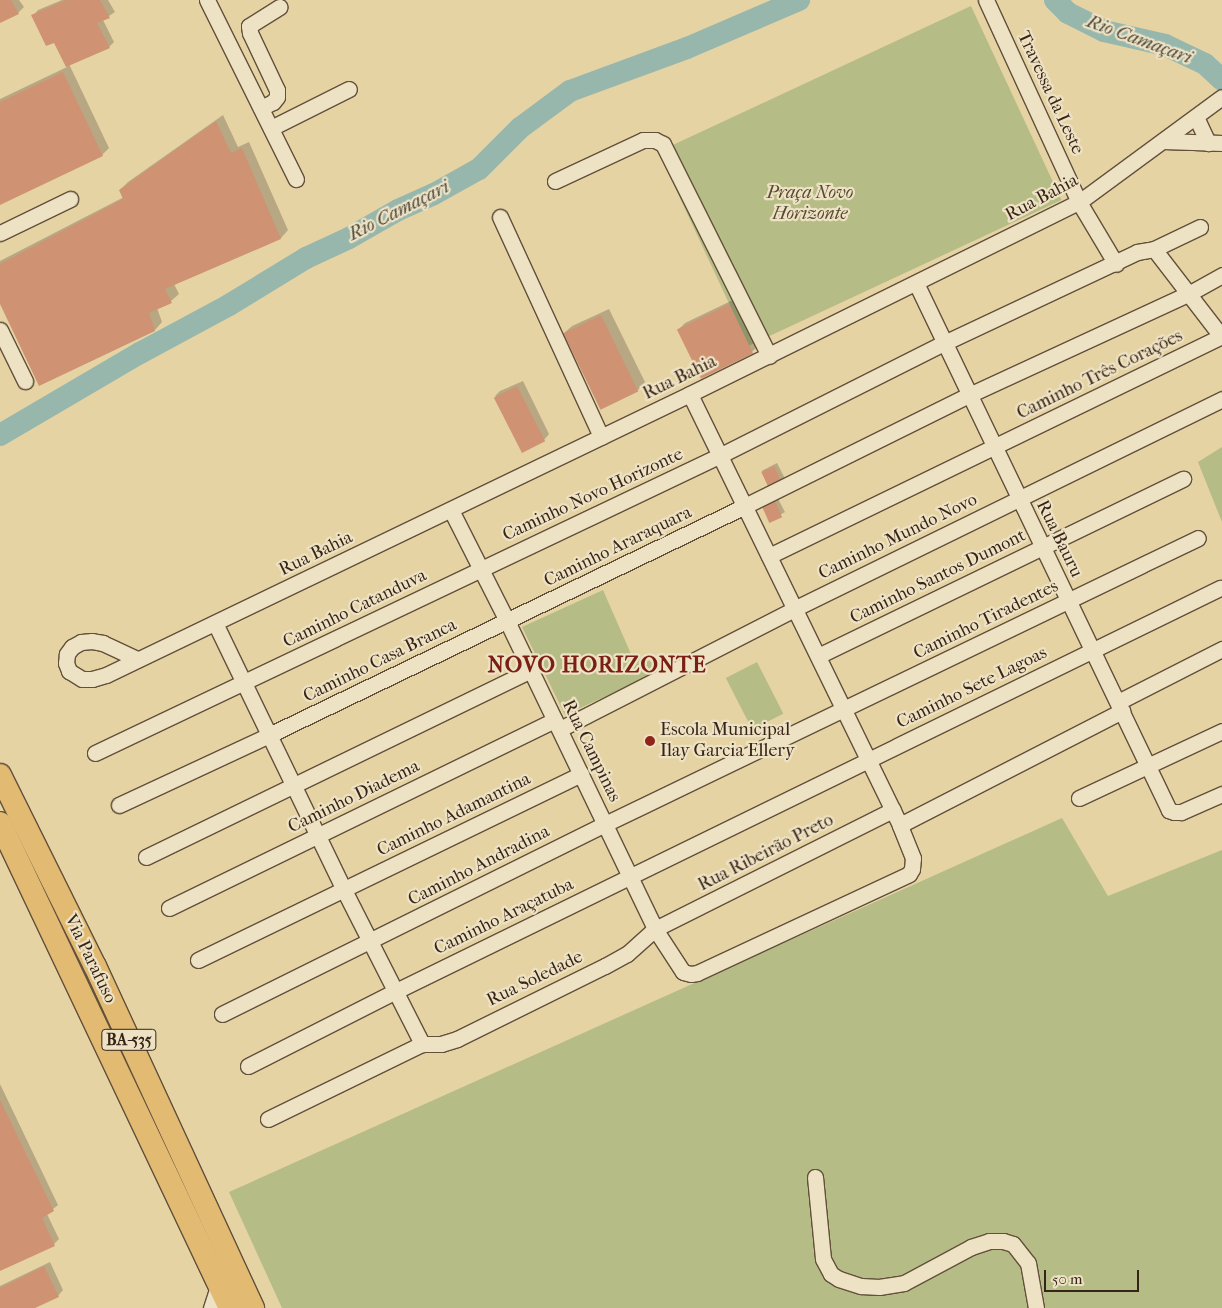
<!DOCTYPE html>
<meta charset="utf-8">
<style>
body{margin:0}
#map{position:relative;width:1222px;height:1308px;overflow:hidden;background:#e5d3a4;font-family:"IM FELL French Canon",serif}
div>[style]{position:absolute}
.green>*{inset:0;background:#b5bc85;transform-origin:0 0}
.shadow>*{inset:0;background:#0003;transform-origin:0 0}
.river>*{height:22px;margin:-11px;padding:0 11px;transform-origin:11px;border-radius:11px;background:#97b7ad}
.building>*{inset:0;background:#cf9373;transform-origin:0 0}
.roads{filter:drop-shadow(1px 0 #62503b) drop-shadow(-1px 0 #62503b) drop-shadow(0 1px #62503b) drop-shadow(0 -1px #62503b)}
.minor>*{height:15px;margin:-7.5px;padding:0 7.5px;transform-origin:7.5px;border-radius:7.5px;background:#eee2c4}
.highway>*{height:22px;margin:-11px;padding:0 11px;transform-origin:11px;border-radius:11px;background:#e2ba72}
.dots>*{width:14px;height:14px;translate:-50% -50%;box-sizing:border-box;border:2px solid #eee2c4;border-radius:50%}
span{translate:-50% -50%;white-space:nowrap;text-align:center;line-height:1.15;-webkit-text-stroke:4.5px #eee2c4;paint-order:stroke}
.shield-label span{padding:1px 4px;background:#eee2c4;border:1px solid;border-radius:4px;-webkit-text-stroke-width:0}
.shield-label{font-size:16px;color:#372418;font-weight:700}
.street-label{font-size:18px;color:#372418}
.park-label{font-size:18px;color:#564a33;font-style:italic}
.poi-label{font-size:18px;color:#372418}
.left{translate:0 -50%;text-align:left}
.water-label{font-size:19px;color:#4f493d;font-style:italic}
.district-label{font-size:22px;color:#7a1f14;font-weight:700;letter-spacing:1px}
.scale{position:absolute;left:1044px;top:1270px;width:95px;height:22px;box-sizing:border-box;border:2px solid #372418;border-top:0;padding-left:6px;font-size:15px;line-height:18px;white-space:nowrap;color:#372418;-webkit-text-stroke:4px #eee2c4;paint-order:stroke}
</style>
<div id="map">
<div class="green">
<i style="left:971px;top:6px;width:214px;height:345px;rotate:65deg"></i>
<i style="clip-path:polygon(1222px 447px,1222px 522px,1198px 462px)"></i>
<i style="clip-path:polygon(603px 590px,631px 654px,667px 668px,565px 715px,522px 627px)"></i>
<i style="left:757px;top:662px;width:58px;height:35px;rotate:63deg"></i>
<i style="clip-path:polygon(1062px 818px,1108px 896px,1222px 850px,1222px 1308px,282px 1308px,229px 1192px)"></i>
</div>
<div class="shadow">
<i style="clip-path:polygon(0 0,19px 0,24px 7px,18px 13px,0 21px)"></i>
<i style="clip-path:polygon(62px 0,108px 0,115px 12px,103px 20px,114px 42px,109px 47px,69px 64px,109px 148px,102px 155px,0 204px,0 99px,67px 67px,55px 41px,33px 16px,38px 10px)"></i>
<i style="clip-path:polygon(223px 115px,238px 147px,249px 142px,288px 230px,281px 238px,174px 284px,179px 294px,171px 301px,157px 308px,162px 322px,155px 330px,0 301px,0 261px,124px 197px,120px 190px,128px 182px)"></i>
<i style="clip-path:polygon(737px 298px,759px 345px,752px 352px,678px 330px,685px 323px)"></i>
<i style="clip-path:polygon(609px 309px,645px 382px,638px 390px,601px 406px,564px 333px,572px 326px)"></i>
<i style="clip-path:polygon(523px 381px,549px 434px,544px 440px,495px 396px,500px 391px)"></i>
<i style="left:777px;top:463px;width:18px;height:17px;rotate:63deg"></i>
<i style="clip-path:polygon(777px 497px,785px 512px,770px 521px,763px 505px)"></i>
<i style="clip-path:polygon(0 1084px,58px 1205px,47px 1214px,59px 1239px,54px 1244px,0 1270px)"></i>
<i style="clip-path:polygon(50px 1262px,63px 1290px,58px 1296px,32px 1308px,0 1308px,0 1286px)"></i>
</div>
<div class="river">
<i style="left:1055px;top:0;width:18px;rotate:45deg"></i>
<i style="left:1068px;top:13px;width:40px;rotate:26.6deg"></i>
<i style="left:1104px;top:31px;width:63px;rotate:12.9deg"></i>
<i style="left:1165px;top:45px;width:44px;rotate:25.4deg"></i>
<i style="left:1205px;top:64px;width:23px;rotate:43deg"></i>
<i style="left:0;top:435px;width:162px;rotate:-30.4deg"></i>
<i style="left:140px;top:353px;width:101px;rotate:-28.3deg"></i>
<i style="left:229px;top:305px;width:90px;rotate:-31.4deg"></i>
<i style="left:306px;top:258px;width:47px;rotate:-24.9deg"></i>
<i style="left:349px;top:238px;width:56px;rotate:-29.7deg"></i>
<i style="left:398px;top:210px;width:39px;rotate:-24deg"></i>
<i style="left:434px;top:194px;width:51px;rotate:-29.1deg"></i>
<i style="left:479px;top:169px;width:58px;rotate:-45deg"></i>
<i style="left:520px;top:128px;width:62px;rotate:-36.5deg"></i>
<i style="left:570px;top:91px;width:125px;rotate:-20.2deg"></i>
<i style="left:687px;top:48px;width:122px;rotate:-23.2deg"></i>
</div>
<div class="building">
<i style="clip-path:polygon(0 0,11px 0,19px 14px,0 23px)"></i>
<i style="clip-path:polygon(66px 0,100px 0,110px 18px,97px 23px,110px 48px,66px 67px,54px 43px,46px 46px,31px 15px)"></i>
<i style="clip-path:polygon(63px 72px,103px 156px,0 205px,0 102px)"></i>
<i style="clip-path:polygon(216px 121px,231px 153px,242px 148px,281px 239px,165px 289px,172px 303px,149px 313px,155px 331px,39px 386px,0 304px,0 264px,123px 199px,119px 190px)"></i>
<i style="left:729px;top:304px;width:55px;height:58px;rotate:64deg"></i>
<i style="left:601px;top:315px;width:85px;height:42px;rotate:64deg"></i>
<i style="left:517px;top:386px;width:62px;height:26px;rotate:63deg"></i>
<i style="left:774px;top:466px;width:19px;height:14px;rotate:65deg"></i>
<i style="left:774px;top:499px;width:20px;height:14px;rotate:66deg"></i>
<i style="clip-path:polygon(0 1100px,54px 1211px,42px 1218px,55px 1246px,0 1271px)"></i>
<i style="clip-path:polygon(44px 1266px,59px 1297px,35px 1308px,0 1308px,0 1288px)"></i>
</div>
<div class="roads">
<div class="minor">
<i style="left:207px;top:0;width:200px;rotate:63.6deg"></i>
<i style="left:986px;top:0;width:222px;rotate:65.3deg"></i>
<i style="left:1079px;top:202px;width:72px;rotate:59.2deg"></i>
<i style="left:261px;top:108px;width:13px;rotate:-27deg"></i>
<i style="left:273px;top:102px;width:6px;rotate:-51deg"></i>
<i style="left:277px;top:97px;width:7px;rotate:-90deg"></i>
<i style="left:277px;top:90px;width:63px;rotate:-115.3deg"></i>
<i style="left:250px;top:33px;width:7px;rotate:-98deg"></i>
<i style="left:249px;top:26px;width:36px;rotate:-32deg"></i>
<i style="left:1196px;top:117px;width:29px;rotate:65deg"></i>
<i style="left:271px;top:128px;width:87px;rotate:-26.6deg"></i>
<i style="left:1163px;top:141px;width:59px;rotate:1.9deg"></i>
<i style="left:555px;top:181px;width:97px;rotate:-25deg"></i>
<i style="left:643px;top:140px;width:12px"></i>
<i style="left:655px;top:140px;width:9px;rotate:27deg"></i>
<i style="left:663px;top:144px;width:237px;rotate:63.4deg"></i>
<i style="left:500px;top:217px;width:242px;rotate:65.3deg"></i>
<i style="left:0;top:233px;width:78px;rotate:-25.9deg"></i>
<i style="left:1154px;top:249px;width:110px;rotate:52.4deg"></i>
<i style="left:916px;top:283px;width:585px;rotate:64.36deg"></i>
<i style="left:1169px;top:810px;width:5px;rotate:22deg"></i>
<i style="left:1174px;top:812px;width:7px"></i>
<i style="left:1181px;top:812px;width:45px;rotate:-23.7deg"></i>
<i style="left:0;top:330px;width:57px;rotate:63.9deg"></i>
<i style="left:451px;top:510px;width:124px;rotate:63.2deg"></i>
<i style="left:507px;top:621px;width:342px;rotate:64.3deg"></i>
<i style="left:655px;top:929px;width:51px;rotate:56.9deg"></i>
<i style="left:683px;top:972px;width:8px;rotate:14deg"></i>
<i style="left:691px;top:974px;width:6px;rotate:-9deg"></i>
<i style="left:697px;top:973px;width:234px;rotate:-25deg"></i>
<i style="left:909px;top:874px;width:6px;rotate:-59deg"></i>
<i style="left:912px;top:869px;width:11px;rotate:-85deg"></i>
<i style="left:913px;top:858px;width:35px;rotate:-112deg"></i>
<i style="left:900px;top:825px;width:479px;rotate:-116deg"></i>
<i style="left:769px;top:556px;width:504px;rotate:-25.9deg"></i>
<i style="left:215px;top:623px;width:297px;rotate:64.2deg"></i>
<i style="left:344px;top:890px;width:173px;rotate:63.1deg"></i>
<i style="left:818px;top:656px;width:406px;rotate:-25.9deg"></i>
<i style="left:137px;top:659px;width:38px;rotate:-155deg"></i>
<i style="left:103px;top:643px;width:11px;rotate:-170deg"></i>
<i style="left:92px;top:641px;width:11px;rotate:175deg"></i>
<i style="left:81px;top:642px;width:10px;rotate:151deg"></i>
<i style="left:72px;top:647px;width:9px;rotate:126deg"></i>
<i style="left:67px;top:654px;width:9px;rotate:96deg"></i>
<i style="left:66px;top:663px;width:9px;rotate:69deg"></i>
<i style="left:69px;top:671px;width:15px;rotate:32deg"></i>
<i style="left:82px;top:679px;width:10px"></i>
<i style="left:92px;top:679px;width:15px;rotate:-16deg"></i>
<i style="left:106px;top:675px;width:648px;rotate:-25.7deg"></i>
<i style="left:690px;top:394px;width:434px;rotate:-26.3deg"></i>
<i style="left:1079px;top:202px;width:177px;rotate:-36.3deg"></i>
<i style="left:1118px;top:702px;width:117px;rotate:-27deg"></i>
<i style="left:560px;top:729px;width:263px;rotate:-27.1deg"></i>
<i style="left:794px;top:609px;width:477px;rotate:-26.1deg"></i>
<i style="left:95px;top:753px;width:693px;rotate:-25.46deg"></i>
<i style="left:721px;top:455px;width:250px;rotate:-26.7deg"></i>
<i style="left:944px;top:343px;width:213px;rotate:-25.2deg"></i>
<i style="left:1137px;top:252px;width:17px;rotate:-10deg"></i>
<i style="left:1154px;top:249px;width:51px;rotate:-25.6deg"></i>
<i style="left:1079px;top:798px;width:158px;rotate:-25.1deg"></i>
<i style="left:119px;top:805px;width:166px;rotate:-25deg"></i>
<i style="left:269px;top:735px;width:528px;rotate:-25.69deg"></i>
<i style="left:745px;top:506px;width:250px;rotate:-26.4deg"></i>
<i style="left:969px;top:395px;width:243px;rotate:-24.8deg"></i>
<i style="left:1190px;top:293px;width:37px;rotate:-29deg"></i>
<i style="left:900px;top:825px;width:250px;rotate:-27.2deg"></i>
<i style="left:146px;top:857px;width:428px;rotate:-25.9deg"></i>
<i style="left:169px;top:908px;width:429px;rotate:-26deg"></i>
<i style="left:198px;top:960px;width:426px;rotate:-25.9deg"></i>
<i style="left:222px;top:1014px;width:428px;rotate:-26.4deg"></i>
<i style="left:605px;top:824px;width:658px;rotate:-25.75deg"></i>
<i style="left:248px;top:1066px;width:164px;rotate:-26.9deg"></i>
<i style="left:394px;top:992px;width:920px;rotate:-26.06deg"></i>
<i style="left:268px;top:1119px;width:171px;rotate:-26deg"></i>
<i style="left:422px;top:1044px;width:19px"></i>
<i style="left:441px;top:1044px;width:17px;rotate:-17deg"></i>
<i style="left:457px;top:1039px;width:165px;rotate:-26.3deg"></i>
<i style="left:605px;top:966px;width:25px;rotate:-29deg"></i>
<i style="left:627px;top:954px;width:38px;rotate:-42deg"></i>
<i style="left:655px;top:929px;width:266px;rotate:-26.6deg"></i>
<i style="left:815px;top:1177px;width:82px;rotate:84.4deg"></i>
<i style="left:823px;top:1259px;width:17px;rotate:62deg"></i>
<i style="left:831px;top:1274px;width:9px;rotate:32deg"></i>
<i style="left:839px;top:1279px;width:23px;rotate:18deg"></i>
<i style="left:861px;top:1286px;width:18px;rotate:3deg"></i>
<i style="left:879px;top:1287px;width:25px;rotate:-9deg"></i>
<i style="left:904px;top:1283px;width:76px;rotate:-28.2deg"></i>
<i style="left:971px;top:1247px;width:19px;rotate:-18deg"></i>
<i style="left:989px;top:1241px;width:14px"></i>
<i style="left:1003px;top:1241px;width:10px;rotate:17deg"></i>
<i style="left:1013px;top:1244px;width:24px;rotate:52deg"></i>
<i style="left:1028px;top:1263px;width:46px;rotate:79.9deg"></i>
<i style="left:211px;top:1308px;width:25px;rotate:-72deg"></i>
</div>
<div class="highway">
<i style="left:0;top:775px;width:213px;rotate:63.6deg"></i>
<i style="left:95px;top:966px;width:377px;rotate:65.2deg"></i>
<i style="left:0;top:823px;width:537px;rotate:64.63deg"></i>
</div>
</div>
<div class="dots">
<i style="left:650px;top:741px;background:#8f2418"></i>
</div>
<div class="shield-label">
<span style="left:129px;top:1040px">BA-535</span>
</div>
<div class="street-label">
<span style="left:1050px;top:93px;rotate:65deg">Travessa da Leste</span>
<span style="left:1042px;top:198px;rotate:-28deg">Rua Bahia</span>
<span style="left:1100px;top:375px;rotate:-26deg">Caminho Três Corações</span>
<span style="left:680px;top:378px;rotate:-26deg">Rua Bahia</span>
<span style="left:593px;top:495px;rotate:-25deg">Caminho Novo Horizonte</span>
<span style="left:898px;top:537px;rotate:-26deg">Caminho Mundo Novo</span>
<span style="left:1059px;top:539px;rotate:64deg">Rua Bauru</span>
<span style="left:618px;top:547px;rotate:-26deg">Caminho Araraquara</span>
<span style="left:316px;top:554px;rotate:-26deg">Rua Bahia</span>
<span style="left:938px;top:577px;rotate:-26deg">Caminho Santos Dumont</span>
<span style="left:355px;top:609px;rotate:-26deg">Caminho Catanduva</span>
<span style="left:986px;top:620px;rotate:-26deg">Caminho Tiradentes</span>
<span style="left:380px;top:661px;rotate:-26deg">Caminho Casa Branca</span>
<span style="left:972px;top:688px;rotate:-26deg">Caminho Sete Lagoas</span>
<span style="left:591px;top:751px;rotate:64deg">Rua Campinas</span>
<span style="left:354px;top:797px;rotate:-26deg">Caminho Diadema</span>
<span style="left:454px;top:815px;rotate:-26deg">Caminho Adamantina</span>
<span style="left:766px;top:853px;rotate:-27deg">Rua Ribeirão Preto</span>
<span style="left:479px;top:866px;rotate:-27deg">Caminho Andradina</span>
<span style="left:504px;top:917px;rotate:-26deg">Caminho Araçatuba</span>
<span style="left:90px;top:959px;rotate:64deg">Via Parafuso</span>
<span style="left:535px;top:979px;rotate:-26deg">Rua Soledade</span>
</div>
<div class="park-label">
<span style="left:810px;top:204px">Praça Novo<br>Horizonte</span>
</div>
<div class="poi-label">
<span class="left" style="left:660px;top:741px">Escola Municipal<br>Ilay Garcia Ellery</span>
</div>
<div class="water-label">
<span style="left:1139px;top:40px;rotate:20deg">Rio Camaçari</span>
<span style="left:399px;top:211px;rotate:-27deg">Rio Camaçari</span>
</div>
<div class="district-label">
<span style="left:597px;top:666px">NOVO HORIZONTE</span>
</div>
<div class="scale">50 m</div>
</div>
